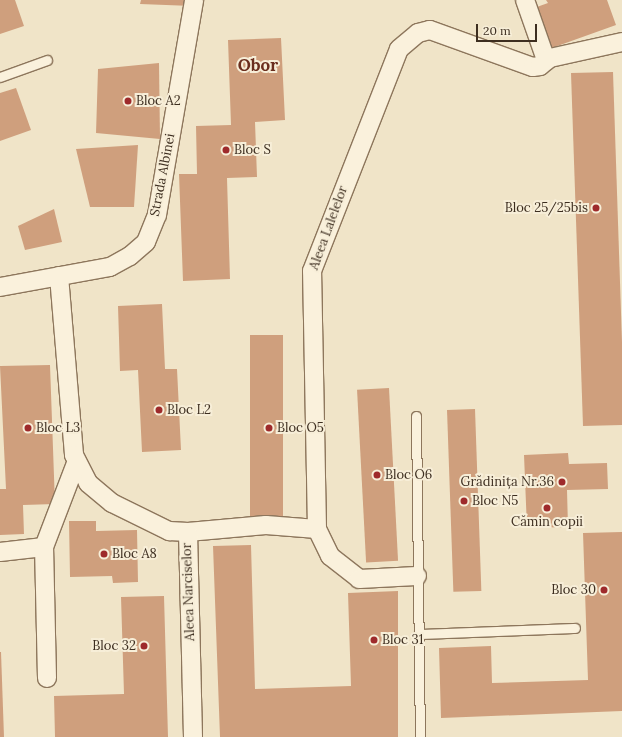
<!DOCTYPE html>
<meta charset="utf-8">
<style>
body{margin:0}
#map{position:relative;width:622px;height:737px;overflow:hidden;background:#f0e4c8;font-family:Lora,serif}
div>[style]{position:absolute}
.building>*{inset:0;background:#cf9f7d;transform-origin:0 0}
.roads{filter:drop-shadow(1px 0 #8d765c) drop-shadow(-1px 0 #8d765c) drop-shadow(0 1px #8d765c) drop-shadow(0 -1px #8d765c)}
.service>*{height:9px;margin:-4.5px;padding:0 4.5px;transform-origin:4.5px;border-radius:4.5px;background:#faf1dc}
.minor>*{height:18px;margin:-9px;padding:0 9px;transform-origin:9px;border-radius:9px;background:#faf1dc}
.dots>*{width:11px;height:11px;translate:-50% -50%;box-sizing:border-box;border:2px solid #f7eed8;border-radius:50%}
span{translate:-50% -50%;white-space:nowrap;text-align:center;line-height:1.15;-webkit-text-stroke:4px #f7eed8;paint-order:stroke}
.poi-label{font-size:13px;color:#3d2e20}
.left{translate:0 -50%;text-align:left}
.right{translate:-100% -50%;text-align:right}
.street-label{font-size:13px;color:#3d2e20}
.district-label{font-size:17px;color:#6b2e1e;font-weight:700}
.scale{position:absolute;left:476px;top:24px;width:61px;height:18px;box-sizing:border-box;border:2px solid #3d2e20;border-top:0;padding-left:5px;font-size:12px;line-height:14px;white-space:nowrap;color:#3d2e20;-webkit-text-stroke:3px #f7eed8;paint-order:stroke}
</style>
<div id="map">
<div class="building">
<i style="clip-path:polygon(0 0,15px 0,24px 26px,0 34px)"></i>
<i style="clip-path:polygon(141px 0,192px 0,192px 6px,140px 4px)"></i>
<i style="clip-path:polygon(546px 0,607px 0,616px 25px,549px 49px,534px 8px,548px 3px)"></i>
<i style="clip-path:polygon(281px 38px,285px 120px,255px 122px,257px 177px,227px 178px,230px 279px,183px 281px,179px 174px,197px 174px,196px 126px,231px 125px,228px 40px)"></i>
<i style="clip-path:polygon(159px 63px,160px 139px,96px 133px,98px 69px)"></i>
<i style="clip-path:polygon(613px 72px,622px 342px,622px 425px,583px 426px,571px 73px)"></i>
<i style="clip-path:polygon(16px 88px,31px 130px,0 141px,0 93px)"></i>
<i style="clip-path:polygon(138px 145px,134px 207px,90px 207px,76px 149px)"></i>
<i style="clip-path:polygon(54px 209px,62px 242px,25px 250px,18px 226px)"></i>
<i style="clip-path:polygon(162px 304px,165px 369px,177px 369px,181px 450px,142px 452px,138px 370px,120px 371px,118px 306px)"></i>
<i style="left:250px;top:335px;width:33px;height:185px"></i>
<i style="clip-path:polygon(50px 365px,55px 504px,23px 505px,24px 534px,0 535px,0 489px,6px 489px,0 366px)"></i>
<i style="left:389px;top:388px;width:173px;height:32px;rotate:87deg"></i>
<i style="left:475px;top:409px;width:182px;height:28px;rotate:88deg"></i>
<i style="clip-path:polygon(568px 453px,569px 464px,607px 463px,608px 489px,567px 490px,568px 527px,527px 528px,524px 455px)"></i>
<i style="clip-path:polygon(69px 521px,96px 521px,96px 531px,137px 530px,138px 582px,113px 583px,112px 576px,70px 577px)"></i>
<i style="clip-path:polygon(622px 532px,622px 711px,441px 718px,439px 648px,491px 646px,492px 683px,588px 680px,583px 533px)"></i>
<i style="clip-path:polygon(251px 545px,255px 689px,351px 686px,348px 593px,398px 591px,398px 737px,220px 737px,213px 546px)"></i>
<i style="clip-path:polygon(164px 596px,168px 737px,55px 737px,54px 696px,124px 694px,121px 597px)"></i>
<i style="clip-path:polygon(0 652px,1px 652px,4px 737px,0 737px)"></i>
</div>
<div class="roads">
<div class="service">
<i style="left:0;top:77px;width:50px;rotate:-19.9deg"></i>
<i style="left:416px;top:416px;width:321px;rotate:89.3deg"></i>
<i style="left:419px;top:634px;width:156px;rotate:-2.2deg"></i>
</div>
<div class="minor">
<i style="left:525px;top:0;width:64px;rotate:70.7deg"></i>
<i style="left:59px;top:276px;width:180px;rotate:85.2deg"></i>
<i style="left:74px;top:455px;width:31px;rotate:63deg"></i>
<i style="left:88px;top:483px;width:31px;rotate:40deg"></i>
<i style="left:112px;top:503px;width:64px;rotate:26.2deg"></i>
<i style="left:169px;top:531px;width:19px;rotate:3deg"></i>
<i style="left:188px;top:532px;width:78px;rotate:-5.1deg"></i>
<i style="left:266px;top:525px;width:51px;rotate:4.5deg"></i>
<i style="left:317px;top:529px;width:258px;rotate:-91.1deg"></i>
<i style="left:312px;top:271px;width:238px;rotate:-68.6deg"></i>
<i style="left:399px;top:49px;width:25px;rotate:-40deg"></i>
<i style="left:418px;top:33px;width:12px;rotate:-14deg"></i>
<i style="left:430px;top:30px;width:109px;rotate:19.8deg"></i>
<i style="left:533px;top:67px;width:7px;rotate:-8deg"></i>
<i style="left:540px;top:66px;width:13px;rotate:-39deg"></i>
<i style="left:550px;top:58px;width:74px;rotate:-12.5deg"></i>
<i style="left:0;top:287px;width:112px;rotate:-10.3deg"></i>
<i style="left:110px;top:267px;width:23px;rotate:-29deg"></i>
<i style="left:130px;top:256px;width:21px;rotate:-41deg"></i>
<i style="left:146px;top:242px;width:29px;rotate:-68deg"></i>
<i style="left:157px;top:215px;width:218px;rotate:-80.2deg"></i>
<i style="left:317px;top:529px;width:30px;rotate:64deg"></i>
<i style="left:330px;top:556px;width:37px;rotate:38deg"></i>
<i style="left:359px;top:579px;width:58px;rotate:-3deg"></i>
<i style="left:188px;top:532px;width:205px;rotate:88.6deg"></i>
<i style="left:0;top:552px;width:44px;rotate:-6.5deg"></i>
<i style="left:47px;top:678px;width:131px;rotate:-91.3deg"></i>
<i style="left:44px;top:547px;width:90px;rotate:-69.1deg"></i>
</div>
</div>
<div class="dots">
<i style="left:128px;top:101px;background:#9e2a2b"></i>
<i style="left:226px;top:150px;background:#9e2a2b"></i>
<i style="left:596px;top:208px;background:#9e2a2b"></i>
<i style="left:159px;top:410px;background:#9e2a2b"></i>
<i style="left:28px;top:428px;background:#9e2a2b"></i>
<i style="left:269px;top:428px;background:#9e2a2b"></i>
<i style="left:377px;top:475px;background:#9e2a2b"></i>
<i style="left:562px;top:482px;background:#9e2a2b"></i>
<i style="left:464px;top:501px;background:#9e2a2b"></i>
<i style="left:547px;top:508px;background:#9e2a2b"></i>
<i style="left:104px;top:554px;background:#9e2a2b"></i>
<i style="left:604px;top:590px;background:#9e2a2b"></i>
<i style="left:374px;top:640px;background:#9e2a2b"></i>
<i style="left:144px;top:646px;background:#9e2a2b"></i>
</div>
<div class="poi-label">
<span class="left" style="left:136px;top:101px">Bloc A2</span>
<span class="left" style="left:234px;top:150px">Bloc S</span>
<span class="right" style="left:588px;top:208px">Bloc 25/25bis</span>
<span class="left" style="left:167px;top:410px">Bloc L2</span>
<span class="left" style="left:36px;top:428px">Bloc L3</span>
<span class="left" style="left:277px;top:428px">Bloc O5</span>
<span class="left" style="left:385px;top:475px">Bloc O6</span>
<span class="right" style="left:554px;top:482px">Grădinița Nr.36</span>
<span class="left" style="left:472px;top:501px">Bloc N5</span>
<span style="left:547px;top:522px">Cămin copii</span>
<span class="left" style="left:112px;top:554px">Bloc A8</span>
<span class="right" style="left:596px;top:590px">Bloc 30</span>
<span class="left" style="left:382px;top:640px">Bloc 31</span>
<span class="right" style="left:136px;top:646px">Bloc 32</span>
</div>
<div class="street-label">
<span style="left:163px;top:175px;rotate:-79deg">Strada Albinei</span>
<span style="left:329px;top:228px;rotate:-70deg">Aleea Lalelelor</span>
<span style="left:189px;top:592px;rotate:-92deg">Aleea Narciselor</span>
</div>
<div class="district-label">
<span style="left:258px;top:66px">Obor</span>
</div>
<div class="scale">20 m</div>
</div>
